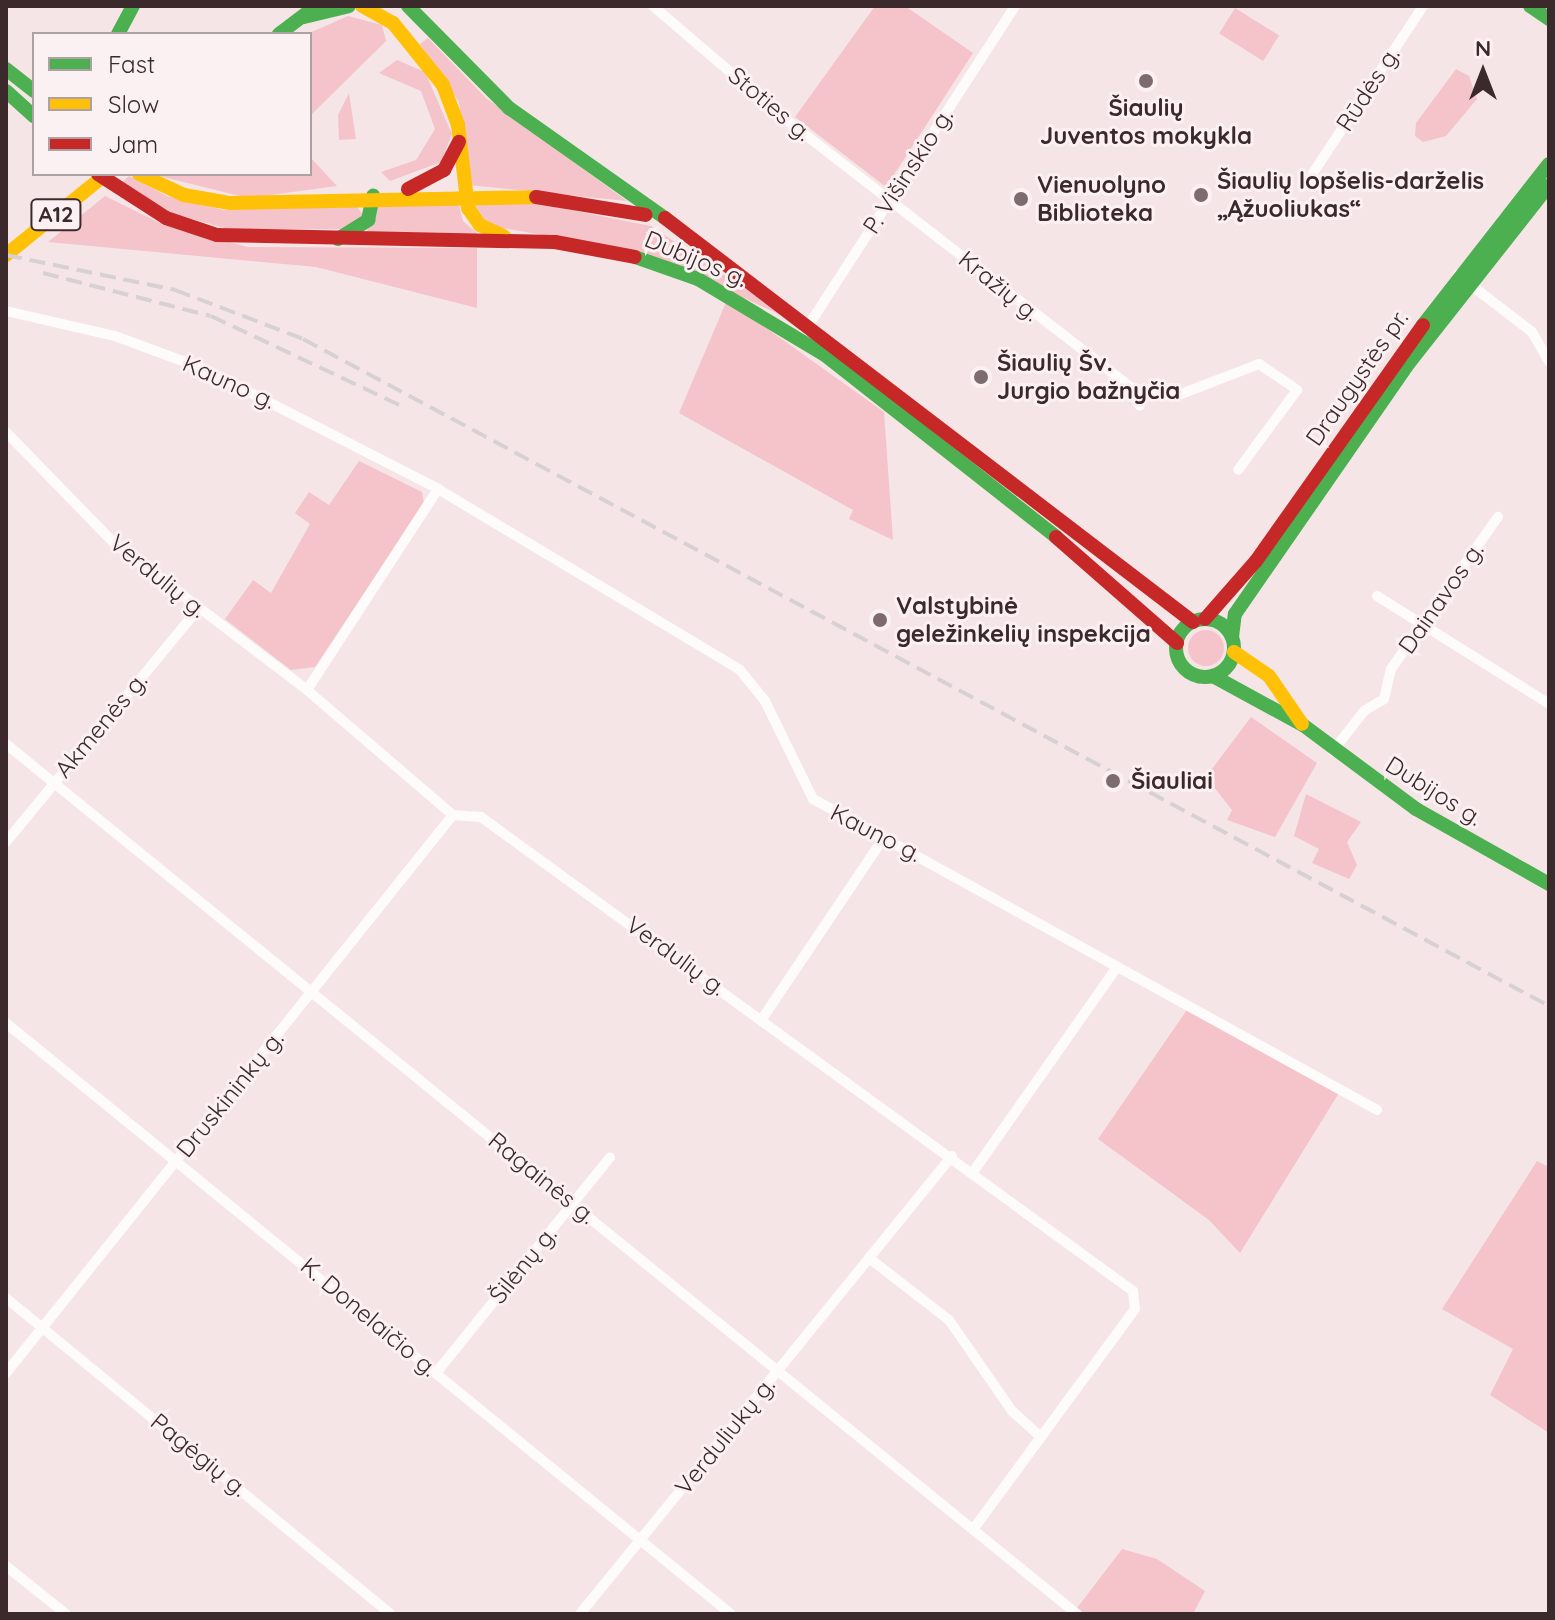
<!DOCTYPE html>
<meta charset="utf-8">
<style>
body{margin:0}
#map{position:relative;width:1555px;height:1620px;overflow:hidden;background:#f6e5e7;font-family:Quicksand,sans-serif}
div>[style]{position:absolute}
.green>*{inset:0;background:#f4c4ca;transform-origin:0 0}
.round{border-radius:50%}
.street>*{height:10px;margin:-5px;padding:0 5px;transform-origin:5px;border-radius:5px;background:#fefbfb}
.fast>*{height:14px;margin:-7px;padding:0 7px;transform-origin:7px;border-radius:7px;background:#4caf50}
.fast>.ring{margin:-7px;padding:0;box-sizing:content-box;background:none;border:14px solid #4caf50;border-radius:50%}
.slow>*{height:14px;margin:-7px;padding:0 7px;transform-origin:7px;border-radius:7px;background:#ffc107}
.jam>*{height:14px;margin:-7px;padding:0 7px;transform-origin:7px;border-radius:7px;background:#c62828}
.rail>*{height:4px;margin-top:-2px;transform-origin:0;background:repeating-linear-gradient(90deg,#d7d1d3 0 16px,transparent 0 24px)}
.dots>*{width:22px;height:22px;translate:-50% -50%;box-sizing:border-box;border:4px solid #fcf1f2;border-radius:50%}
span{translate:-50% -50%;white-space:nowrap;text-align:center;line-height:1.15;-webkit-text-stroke:6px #fcf1f2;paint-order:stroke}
.shield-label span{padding:2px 6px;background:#fcf1f2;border:2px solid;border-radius:6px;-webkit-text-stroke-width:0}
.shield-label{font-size:22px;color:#3c292c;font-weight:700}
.street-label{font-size:24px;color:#3c292c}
.poi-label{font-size:24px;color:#3c292c;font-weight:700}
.left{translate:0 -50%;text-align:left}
.frame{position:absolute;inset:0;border:8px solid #3c292c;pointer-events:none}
.legend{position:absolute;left:32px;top:32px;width:280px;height:144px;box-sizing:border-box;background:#fcf1f2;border:2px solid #afa1a3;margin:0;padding:10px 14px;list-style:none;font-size:24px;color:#3c292c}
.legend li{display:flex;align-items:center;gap:16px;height:40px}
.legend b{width:40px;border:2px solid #afa1a3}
.north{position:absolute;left:1443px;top:32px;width:80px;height:80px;-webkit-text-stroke:6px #fcf1f2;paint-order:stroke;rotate:0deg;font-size:22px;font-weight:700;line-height:32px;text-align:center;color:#3c292c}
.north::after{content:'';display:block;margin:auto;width:28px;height:36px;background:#3c292c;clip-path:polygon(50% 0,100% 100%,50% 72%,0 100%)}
</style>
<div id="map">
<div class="green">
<i style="clip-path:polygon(875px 6px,905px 6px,973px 53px,886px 187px,795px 117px)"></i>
<i style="left:1235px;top:8px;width:52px;height:30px;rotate:32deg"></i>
<i style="clip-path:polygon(348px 16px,382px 25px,386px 41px,310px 116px,307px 34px)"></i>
<i style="clip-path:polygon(428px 38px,486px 98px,627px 201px,469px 185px,459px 102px,420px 44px)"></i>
<i style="clip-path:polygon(397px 60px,425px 72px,452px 134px,441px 162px,390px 181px,381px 172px,416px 160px,435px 129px,421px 91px,379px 73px)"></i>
<i style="clip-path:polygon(1456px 69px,1469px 76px,1477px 99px,1446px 136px,1423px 142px,1415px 136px,1416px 123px)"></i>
<i style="clip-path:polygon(349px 93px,356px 139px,339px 140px,338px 115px)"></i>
<i style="clip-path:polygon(310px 157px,337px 186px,248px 198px,151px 174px,310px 174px)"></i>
<i style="clip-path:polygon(129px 176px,167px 196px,224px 210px,356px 205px,363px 215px,345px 229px,228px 229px,175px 214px,120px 184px)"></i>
<i style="clip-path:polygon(105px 196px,164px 225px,248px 247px,477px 248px,477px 308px,316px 267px,48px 242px)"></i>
<i style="clip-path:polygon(457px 199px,463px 221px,479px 235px,365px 236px,378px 203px)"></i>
<i style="clip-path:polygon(515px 199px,651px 226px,790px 319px,643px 252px,490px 226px,471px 201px)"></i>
<i style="clip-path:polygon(727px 300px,884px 412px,893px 540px,849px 519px,853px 510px,679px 413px)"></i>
<i style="clip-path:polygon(359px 461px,422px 492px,424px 504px,315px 667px,291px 670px,225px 619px,253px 580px,271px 593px,310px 524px,295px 513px,309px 492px,329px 505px)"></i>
<i class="round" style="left:1188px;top:630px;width:36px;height:36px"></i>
<i style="clip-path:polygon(1251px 717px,1317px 763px,1275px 837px,1227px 820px,1232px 810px,1206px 777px)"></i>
<i style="clip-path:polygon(1306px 794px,1361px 822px,1347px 842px,1357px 865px,1349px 879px,1312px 863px,1319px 849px,1294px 836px)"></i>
<i style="clip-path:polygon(1191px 1004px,1342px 1088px,1240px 1253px,1209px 1220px,1098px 1139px)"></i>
<i style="clip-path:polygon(1537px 1161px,1549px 1167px,1549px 1433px,1490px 1395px,1513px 1349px,1442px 1309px)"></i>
<i style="clip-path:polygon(1122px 1549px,1157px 1559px,1205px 1591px,1193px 1614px,1074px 1612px)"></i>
</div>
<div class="street">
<i style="left:653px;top:6px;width:179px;rotate:40.5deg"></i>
<i style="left:789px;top:122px;width:435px;rotate:37.8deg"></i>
<i style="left:1133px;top:389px;width:18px;rotate:68deg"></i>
<i style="left:1313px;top:173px;width:200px;rotate:-56.6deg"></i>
<i style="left:1458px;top:275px;width:93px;rotate:37.6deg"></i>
<i style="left:1532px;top:332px;width:34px;rotate:60deg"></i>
<i style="left:6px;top:311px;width:112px;rotate:12.9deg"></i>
<i style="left:115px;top:336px;width:95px;rotate:20.3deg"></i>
<i style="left:204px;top:369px;width:263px;rotate:27.1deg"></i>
<i style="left:438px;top:489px;width:352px;rotate:30.9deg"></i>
<i style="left:740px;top:670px;width:40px;rotate:51deg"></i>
<i style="left:765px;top:701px;width:109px;rotate:63.9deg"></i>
<i style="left:813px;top:799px;width:644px;rotate:28.87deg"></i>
<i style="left:801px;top:337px;width:394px;rotate:-57.1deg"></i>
<i style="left:1136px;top:396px;width:45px;rotate:-2.5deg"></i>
<i style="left:1181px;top:394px;width:84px;rotate:-21deg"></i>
<i style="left:1259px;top:364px;width:37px;rotate:34deg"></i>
<i style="left:1290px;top:385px;width:9px;rotate:36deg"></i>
<i style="left:1297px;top:390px;width:99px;rotate:126.4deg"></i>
<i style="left:6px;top:432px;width:153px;rotate:45.8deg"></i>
<i style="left:113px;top:542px;width:244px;rotate:37.3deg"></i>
<i style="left:307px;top:690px;width:192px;rotate:40.6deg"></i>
<i style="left:453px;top:815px;width:28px;rotate:4deg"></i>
<i style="left:481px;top:817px;width:806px;rotate:36.02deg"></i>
<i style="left:1133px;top:1291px;width:18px;rotate:84deg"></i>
<i style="left:1135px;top:1309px;width:272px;rotate:126.3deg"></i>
<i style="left:1377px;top:596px;width:203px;rotate:32.1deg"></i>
<i style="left:307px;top:690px;width:240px;rotate:-56.9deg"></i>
<i style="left:6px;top:744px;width:1380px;rotate:39.09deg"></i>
<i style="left:1333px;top:751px;width:51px;rotate:-52.2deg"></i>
<i style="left:1364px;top:711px;width:23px;rotate:-31deg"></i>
<i style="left:1384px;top:699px;width:31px;rotate:-77deg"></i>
<i style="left:1391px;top:669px;width:186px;rotate:-54.9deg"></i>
<i style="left:6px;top:842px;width:302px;rotate:-50.5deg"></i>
<i style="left:762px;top:1019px;width:217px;rotate:-56.1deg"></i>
<i style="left:6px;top:1023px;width:935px;rotate:39.19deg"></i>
<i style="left:973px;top:1172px;width:251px;rotate:-54.9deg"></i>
<i style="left:869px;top:1258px;width:101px;rotate:37.8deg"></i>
<i style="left:949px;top:1320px;width:111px;rotate:55.3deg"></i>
<i style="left:1012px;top:1411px;width:39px;rotate:42deg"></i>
<i style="left:6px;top:1298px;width:498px;rotate:39.4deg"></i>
<i style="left:6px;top:1373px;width:715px;rotate:-51.3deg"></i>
<i style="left:436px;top:1373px;width:277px;rotate:-51.1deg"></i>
<i style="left:6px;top:1566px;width:77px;rotate:38.7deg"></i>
<i style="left:580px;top:1614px;width:590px;rotate:-50.92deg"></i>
</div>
<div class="fast">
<i style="left:408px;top:6px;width:144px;rotate:45.3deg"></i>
<i style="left:509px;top:108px;width:191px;rotate:35.2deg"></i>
<i style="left:1530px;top:6px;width:23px;rotate:34deg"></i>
<i style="left:304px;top:17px;width:46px;rotate:-13.7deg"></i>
<i style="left:118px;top:34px;width:32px;rotate:-62deg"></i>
<i style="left:279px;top:34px;width:46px;rotate:-37.1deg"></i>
<i style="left:6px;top:69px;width:36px;rotate:38deg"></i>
<i style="left:6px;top:91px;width:38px;rotate:42deg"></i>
<i style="left:338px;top:239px;width:36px;rotate:-32deg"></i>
<i style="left:368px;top:220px;width:25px;rotate:-78deg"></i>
<i style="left:635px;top:257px;width:67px;rotate:19.2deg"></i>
<i style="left:698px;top:279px;width:148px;rotate:30.9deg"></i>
<i style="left:825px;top:355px;width:294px;rotate:38.2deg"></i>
<i style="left:1423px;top:325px;width:204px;rotate:-52deg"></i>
<i class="ring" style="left:1176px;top:619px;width:44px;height:44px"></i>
<i style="left:1232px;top:637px;width:23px;rotate:-83deg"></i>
<i style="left:1235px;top:614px;width:305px;rotate:-55.3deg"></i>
<i style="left:1409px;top:363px;width:226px;rotate:-51.8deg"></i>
<i style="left:1213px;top:676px;width:102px;rotate:28.6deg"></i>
<i style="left:1303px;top:725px;width:141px;rotate:36.6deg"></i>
<i style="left:1416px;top:809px;width:153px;rotate:29.4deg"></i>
</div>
<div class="slow">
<i style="left:362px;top:6px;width:35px;rotate:29deg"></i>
<i style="left:393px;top:23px;width:80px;rotate:51.1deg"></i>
<i style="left:443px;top:85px;width:43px;rotate:69.4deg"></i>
<i style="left:458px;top:125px;width:84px;rotate:83.1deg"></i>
<i style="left:468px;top:208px;width:21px;rotate:55deg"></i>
<i style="left:480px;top:225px;width:26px;rotate:25deg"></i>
<i style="left:139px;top:174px;width:50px;rotate:25deg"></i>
<i style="left:184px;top:195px;width:47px;rotate:9.9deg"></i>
<i style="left:230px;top:203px;width:306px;rotate:-1.1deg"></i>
<i style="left:6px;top:255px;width:129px;rotate:-39deg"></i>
<i style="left:1234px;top:652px;width:42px;rotate:34.4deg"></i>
<i style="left:1269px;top:676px;width:58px;rotate:55.5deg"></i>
</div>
<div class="jam">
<i style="left:98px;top:174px;width:81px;rotate:32.9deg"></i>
<i style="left:166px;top:218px;width:54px;rotate:18.4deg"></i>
<i style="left:217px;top:235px;width:338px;rotate:1.2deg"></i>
<i style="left:555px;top:242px;width:81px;rotate:10.6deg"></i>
<i style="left:408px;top:189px;width:41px;rotate:-27.8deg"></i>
<i style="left:444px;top:170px;width:32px;rotate:-62deg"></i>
<i style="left:536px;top:197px;width:111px;rotate:9.3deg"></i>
<i style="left:665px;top:218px;width:665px;rotate:37.42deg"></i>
<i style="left:1056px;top:537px;width:161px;rotate:41.2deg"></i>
<i style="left:1205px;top:619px;width:77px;rotate:-48.7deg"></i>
<i style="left:1256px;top:561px;width:289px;rotate:-54.7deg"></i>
</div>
<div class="rail">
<i style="left:6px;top:255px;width:173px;rotate:11.7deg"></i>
<i style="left:175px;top:290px;width:137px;rotate:20.9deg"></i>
<i style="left:303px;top:339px;width:1413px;rotate:28.16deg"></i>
<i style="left:43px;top:273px;width:173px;rotate:14.4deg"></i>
<i style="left:211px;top:316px;width:210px;rotate:25.3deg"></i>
</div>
<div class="dots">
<i style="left:1146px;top:81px;background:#7d6b6d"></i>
<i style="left:1201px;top:195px;background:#7d6b6d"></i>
<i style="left:1021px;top:199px;background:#7d6b6d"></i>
<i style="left:981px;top:377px;background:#7d6b6d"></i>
<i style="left:880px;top:620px;background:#7d6b6d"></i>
<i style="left:1113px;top:781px;background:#7d6b6d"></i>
</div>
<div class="shield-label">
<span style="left:56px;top:215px">A12</span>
</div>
<div class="street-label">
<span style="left:1368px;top:89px;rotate:-57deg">Rūdės g.</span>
<span style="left:770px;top:104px;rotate:40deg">Stoties g.</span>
<span style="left:908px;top:171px;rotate:-57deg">P. Višinskio g.</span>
<span style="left:696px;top:259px;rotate:23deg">Dubijos g.</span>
<span style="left:999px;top:286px;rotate:39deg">Kražių g.</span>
<span style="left:1357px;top:378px;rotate:-55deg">Draugystės pr.</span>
<span style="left:229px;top:382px;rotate:24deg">Kauno g.</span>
<span style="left:158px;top:576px;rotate:39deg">Verdulių g.</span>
<span style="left:1441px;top:598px;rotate:-55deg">Dainavos g.</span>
<span style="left:101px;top:725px;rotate:-50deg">Akmenės g.</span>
<span style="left:1434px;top:791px;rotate:32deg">Dubijos g.</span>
<span style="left:876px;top:833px;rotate:27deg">Kauno g.</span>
<span style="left:676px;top:956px;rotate:36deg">Verdulių g.</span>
<span style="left:230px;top:1094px;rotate:-51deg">Druskininkų g.</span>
<span style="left:542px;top:1178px;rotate:39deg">Ragainės g.</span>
<span style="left:523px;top:1265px;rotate:-51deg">Šilėnų g.</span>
<span style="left:369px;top:1317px;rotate:40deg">K. Donelaičio g.</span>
<span style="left:725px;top:1436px;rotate:-51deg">Verduliukų g.</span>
<span style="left:199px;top:1455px;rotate:39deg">Pagėgių g.</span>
</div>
<div class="poi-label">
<span style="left:1146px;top:122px">Šiaulių<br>Juventos mokykla</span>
<span class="left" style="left:1217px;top:195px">Šiaulių lopšelis-darželis<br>„Ąžuoliukas“</span>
<span class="left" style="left:1037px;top:199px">Vienuolyno<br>Biblioteka</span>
<span class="left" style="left:997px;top:377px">Šiaulių Šv.<br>Jurgio bažnyčia</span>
<span class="left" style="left:896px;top:620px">Valstybinė<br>geležinkelių inspekcija</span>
<span class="left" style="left:1131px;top:781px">Šiauliai</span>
</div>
<div class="frame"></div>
<ul class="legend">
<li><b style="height:10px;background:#4caf50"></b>Fast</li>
<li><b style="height:10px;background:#ffc107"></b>Slow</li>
<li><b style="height:10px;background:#c62828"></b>Jam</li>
</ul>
<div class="north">N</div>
</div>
